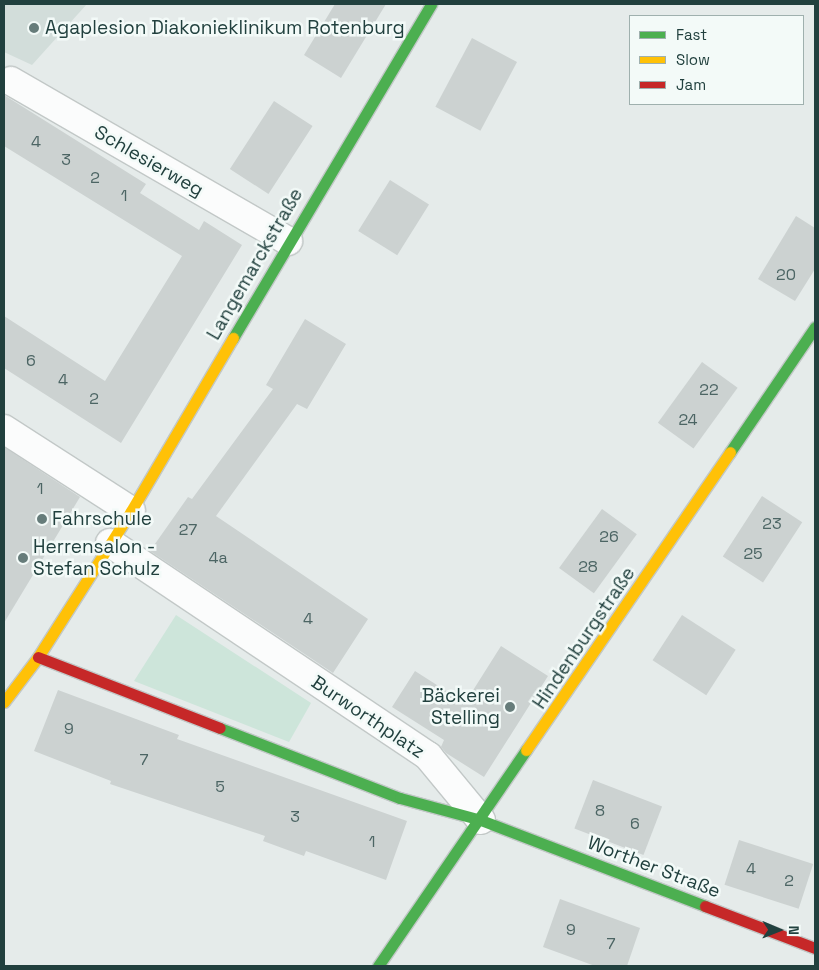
<!DOCTYPE html>
<meta charset="utf-8">
<style>
body{margin:0}
#map{position:relative;width:819px;height:970px;overflow:hidden;background:#e5ebea;font-family:"Space Grotesk",sans-serif}
div>[style]{position:absolute}
.built>*{inset:0;background:#d2ddda}
.green>*{inset:0;background:#cde5da}
.building>*{inset:0;background:#ccd2d1;transform-origin:0 0}
.roads{filter:drop-shadow(1px 0 #c2c8c7) drop-shadow(-1px 0 #c2c8c7) drop-shadow(0 1px #c2c8c7) drop-shadow(0 -1px #c2c8c7)}
.street>*{height:28px;margin:-14px;padding:0 14px;transform-origin:14px;border-radius:14px;background:#fbfcfc}
.fast>*{height:11px;margin:-5.5px;padding:0 5.5px;transform-origin:5.5px;border-radius:5.5px;background:#4caf50}
.slow>*{height:11px;margin:-5.5px;padding:0 5.5px;transform-origin:5.5px;border-radius:5.5px;background:#ffc107}
.jam>*{height:11px;margin:-5.5px;padding:0 5.5px;transform-origin:5.5px;border-radius:5.5px;background:#c62828}
.dots>*{width:14px;height:14px;translate:-50% -50%;box-sizing:border-box;border:2px solid #f3faf8;border-radius:50%}
span{translate:-50% -50%;white-space:nowrap;text-align:center;line-height:1.15;-webkit-text-stroke:5px #f3faf8;paint-order:stroke}
.number-label{font-size:16px;color:#4c6564}
.number-label span{-webkit-text-stroke-width:0}
.poi-label{font-size:19px;color:#21403e}
.left{translate:0 -50%;text-align:left}
.right{translate:-100% -50%;text-align:right}
.street-label{font-size:19px;color:#21403e}
.frame{position:absolute;inset:0;border:5px solid #21403e;pointer-events:none}
.legend{position:absolute;left:629px;top:15px;width:175px;height:90px;box-sizing:border-box;background:#f3faf8;border:1px solid #9fb0ae;margin:0;padding:6px 9px;list-style:none;font-size:15px;color:#21403e}
.legend li{display:flex;align-items:center;gap:10px;height:25px}
.legend b{width:25px;border:1px solid #9fb0ae}
.north{position:absolute;left:754px;top:905px;width:50px;height:50px;-webkit-text-stroke:4px #f3faf8;paint-order:stroke;rotate:91deg;font-size:14px;font-weight:700;line-height:20px;text-align:center;color:#21403e}
.north::after{content:'';display:block;margin:auto;width:18px;height:22px;background:#21403e;clip-path:polygon(50% 0,100% 100%,50% 72%,0 100%)}
</style>
<div id="map">
<div class="built">
<i style="clip-path:polygon(4px 4px,87px 4px,32px 65px,4px 52px)"></i>
</div>
<div class="green">
<i style="clip-path:polygon(176px 615px,311px 703px,289px 742px,134px 681px)"></i>
</div>
<div class="building">
<i style="clip-path:polygon(335px 4px,386px 4px,341px 78px,304px 55px)"></i>
<i style="left:472px;top:38px;width:51px;height:78px;rotate:28deg"></i>
<i style="clip-path:polygon(4px 95px,146px 184px,140px 193px,199px 230px,204px 221px,242px 245px,121px 443px,4px 368px,4px 316px,105px 381px,182px 256px,4px 146px)"></i>
<i style="left:274px;top:101px;width:46px;height:81px;rotate:33deg"></i>
<i style="left:390px;top:180px;width:46px;height:60px;rotate:32deg"></i>
<i style="clip-path:polygon(796px 216px,815px 228px,815px 269px,795px 301px,758px 279px)"></i>
<i style="clip-path:polygon(305px 319px,346px 344px,307px 409px,297px 404px,216px 516px,368px 619px,333px 673px,150px 551px,188px 497px,192px 499px,273px 389px,266px 385px)"></i>
<i style="left:702px;top:362px;width:44px;height:75px;rotate:36deg"></i>
<i style="clip-path:polygon(4px 447px,80px 497px,4px 623px)"></i>
<i style="left:762px;top:496px;width:48px;height:72px;rotate:33deg"></i>
<i style="left:602px;top:509px;width:43px;height:73px;rotate:36deg"></i>
<i style="left:682px;top:615px;width:64px;height:54px;rotate:33deg"></i>
<i style="clip-path:polygon(501px 646px,548px 676px,484px 777px,446px 753px,441px 747px,444px 740px,392px 707px,415px 671px,465px 703px)"></i>
<i style="clip-path:polygon(58px 690px,179px 735px,177px 739px,407px 821px,386px 880px,306px 851px,304px 856px,263px 841px,265px 836px,110px 784px,111px 781px,34px 751px)"></i>
<i style="left:593px;top:780px;width:74px;height:52px;rotate:21deg"></i>
<i style="left:739px;top:840px;width:78px;height:47px;rotate:18deg"></i>
<i style="clip-path:polygon(560px 899px,640px 928px,627px 966px,595px 966px,543px 947px)"></i>
</div>
<div class="roads">
<div class="street">
<i style="left:11px;top:81px;width:320px;rotate:30deg"></i>
<i style="left:4px;top:429px;width:151px;rotate:32.8deg"></i>
<i style="left:110px;top:543px;width:383px;rotate:33.8deg"></i>
<i style="left:428px;top:756px;width:83px;rotate:50.4deg"></i>
</div>
<div class="fast">
<i style="left:233px;top:338px;width:388px;rotate:-59.3deg"></i>
<i style="left:730px;top:452px;width:151px;rotate:-55.8deg"></i>
<i style="left:220px;top:728px;width:193px;rotate:21.3deg"></i>
<i style="left:400px;top:798px;width:84px;rotate:15.2deg"></i>
<i style="left:481px;top:820px;width:240px;rotate:21deg"></i>
<i style="left:378px;top:966px;width:262px;rotate:-55.6deg"></i>
</div>
<div class="slow">
<i style="left:4px;top:702px;width:56px;rotate:-52.9deg"></i>
<i style="left:38px;top:657px;width:173px;rotate:-57.5deg"></i>
<i style="left:131px;top:511px;width:201px;rotate:-59.5deg"></i>
<i style="left:526px;top:750px;width:361px;rotate:-55.6deg"></i>
</div>
<div class="jam">
<i style="left:38px;top:657px;width:195px;rotate:21.3deg"></i>
<i style="left:705px;top:906px;width:118px;rotate:20.9deg"></i>
</div>
</div>
<div class="dots">
<i style="left:34px;top:28px;background:#667c7a"></i>
<i style="left:42px;top:519px;background:#667c7a"></i>
<i style="left:23px;top:558px;background:#667c7a"></i>
<i style="left:510px;top:707px;background:#667c7a"></i>
</div>
<div class="number-label">
<span style="left:36px;top:142px">4</span>
<span style="left:66px;top:160px">3</span>
<span style="left:95px;top:178px">2</span>
<span style="left:124px;top:196px">1</span>
<span style="left:786px;top:275px">20</span>
<span style="left:31px;top:361px">6</span>
<span style="left:63px;top:380px">4</span>
<span style="left:709px;top:390px">22</span>
<span style="left:94px;top:399px">2</span>
<span style="left:688px;top:420px">24</span>
<span style="left:40px;top:489px">1</span>
<span style="left:772px;top:524px">23</span>
<span style="left:188px;top:530px">27</span>
<span style="left:609px;top:537px">26</span>
<span style="left:753px;top:554px">25</span>
<span style="left:218px;top:558px">4a</span>
<span style="left:588px;top:567px">28</span>
<span style="left:308px;top:619px">4</span>
<span style="left:69px;top:729px">9</span>
<span style="left:144px;top:760px">7</span>
<span style="left:220px;top:787px">5</span>
<span style="left:600px;top:811px">8</span>
<span style="left:295px;top:817px">3</span>
<span style="left:635px;top:824px">6</span>
<span style="left:372px;top:842px">1</span>
<span style="left:751px;top:869px">4</span>
<span style="left:789px;top:881px">2</span>
<span style="left:571px;top:930px">9</span>
<span style="left:611px;top:944px">7</span>
</div>
<div class="poi-label">
<span class="left" style="left:45px;top:28px">Agaplesion Diakonieklinikum Rotenburg</span>
<span class="left" style="left:52px;top:519px">Fahrschule</span>
<span class="left" style="left:33px;top:558px">Herrensalon -<br>Stefan Schulz</span>
<span class="right" style="left:500px;top:707px">Bäckerei<br>Stelling</span>
</div>
<div class="street-label">
<span style="left:149px;top:161px;rotate:30deg">Schlesierweg</span>
<span style="left:255px;top:264px;rotate:-60deg">Langemarckstraße</span>
<span style="left:584px;top:638px;rotate:-56deg">Hindenburgstraße</span>
<span style="left:368px;top:717px;rotate:34deg">Burworthplatz</span>
<span style="left:654px;top:867px;rotate:21deg">Worther Straße</span>
</div>
<div class="frame"></div>
<ul class="legend">
<li><b style="height:6px;background:#4caf50"></b>Fast</li>
<li><b style="height:6px;background:#ffc107"></b>Slow</li>
<li><b style="height:6px;background:#c62828"></b>Jam</li>
</ul>
<div class="north">N</div>
</div>
